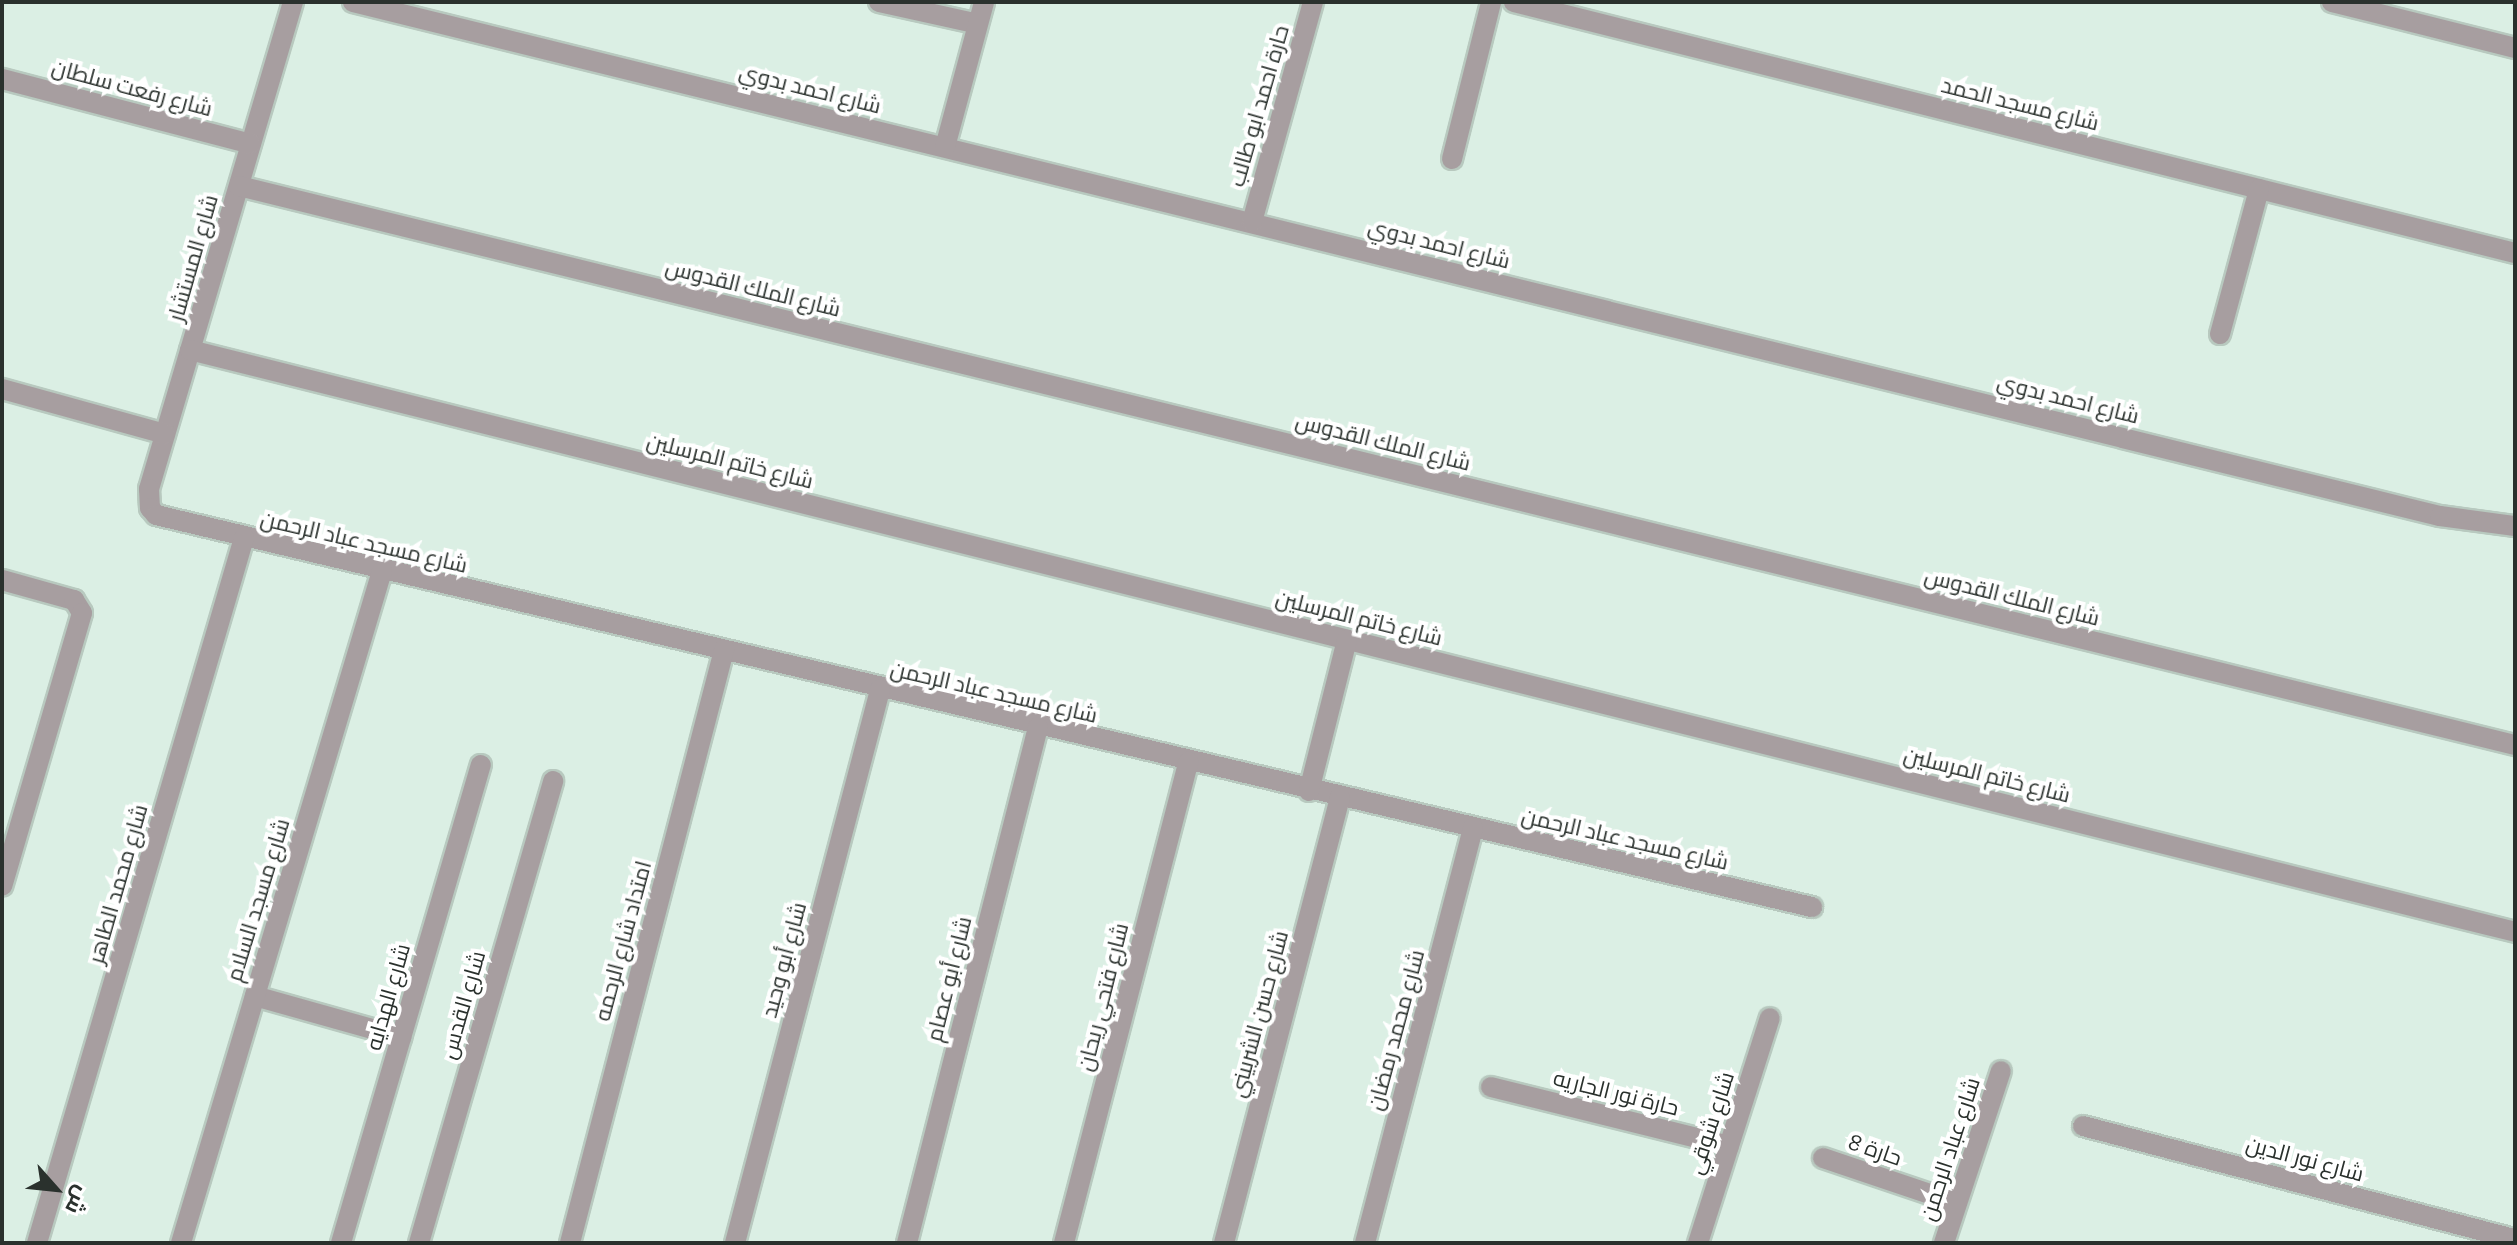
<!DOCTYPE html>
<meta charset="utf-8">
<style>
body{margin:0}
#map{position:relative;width:2517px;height:1245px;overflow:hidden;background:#dbefe4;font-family:Bitter,Cairo,serif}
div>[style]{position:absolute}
.roads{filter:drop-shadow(2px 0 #b8c9bf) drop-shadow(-2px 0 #b8c9bf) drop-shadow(0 2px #b8c9bf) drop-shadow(0 -2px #b8c9bf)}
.minor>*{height:20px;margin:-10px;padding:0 10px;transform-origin:10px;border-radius:10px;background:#a79ea0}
span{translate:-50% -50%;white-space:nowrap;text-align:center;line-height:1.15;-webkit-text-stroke:8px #fff;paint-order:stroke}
.street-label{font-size:22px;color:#2a312d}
.frame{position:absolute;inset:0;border:4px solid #2a312d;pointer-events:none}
.north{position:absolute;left:16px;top:1149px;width:80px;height:80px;-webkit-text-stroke:6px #fff;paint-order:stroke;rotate:117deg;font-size:22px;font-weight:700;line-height:32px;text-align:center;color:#2a312d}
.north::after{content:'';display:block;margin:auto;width:28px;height:36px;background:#2a312d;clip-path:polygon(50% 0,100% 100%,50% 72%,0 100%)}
</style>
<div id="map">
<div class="roads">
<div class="minor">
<i style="left:293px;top:2px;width:508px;rotate:106.47deg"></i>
<i style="left:149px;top:489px;width:19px;rotate:87deg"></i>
<i style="left:150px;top:508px;width:9px;rotate:49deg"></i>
<i style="left:156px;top:515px;width:1702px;rotate:13.32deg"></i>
<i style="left:353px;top:2px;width:2149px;rotate:13.84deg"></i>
<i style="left:2440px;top:516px;width:76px;rotate:7.6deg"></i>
<i style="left:879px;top:2px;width:101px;rotate:12.5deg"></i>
<i style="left:1514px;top:2px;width:1032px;rotate:14.08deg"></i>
<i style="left:2332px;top:2px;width:189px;rotate:14.1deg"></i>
<i style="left:2px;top:79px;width:257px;rotate:14.6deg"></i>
<i style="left:945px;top:147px;width:150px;rotate:-74.9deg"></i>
<i style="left:1452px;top:159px;width:162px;rotate:-76deg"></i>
<i style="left:239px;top:186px;width:2344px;rotate:13.8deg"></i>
<i style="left:1252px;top:222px;width:228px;rotate:-74.5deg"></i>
<i style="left:2220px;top:334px;width:150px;rotate:-74.9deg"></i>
<i style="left:190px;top:350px;width:2397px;rotate:14.05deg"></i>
<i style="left:2px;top:389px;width:169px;rotate:15.4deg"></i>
<i style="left:2px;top:580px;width:75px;rotate:15.5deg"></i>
<i style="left:74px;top:600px;width:15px;rotate:58deg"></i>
<i style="left:82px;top:613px;width:284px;rotate:106.3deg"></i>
<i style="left:1309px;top:791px;width:156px;rotate:-75.9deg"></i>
<i style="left:255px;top:996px;width:152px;rotate:15.7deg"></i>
<i style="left:1491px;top:1087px;width:245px;rotate:13.9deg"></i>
<i style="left:2083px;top:1126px;width:447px;rotate:14.7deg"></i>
<i style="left:1823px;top:1158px;width:141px;rotate:18.6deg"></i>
<i style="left:37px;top:1243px;width:735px;rotate:-73.64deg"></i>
<i style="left:181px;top:1243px;width:701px;rotate:-73.35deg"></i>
<i style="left:341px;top:1243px;width:498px;rotate:-73.7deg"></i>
<i style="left:419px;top:1243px;width:481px;rotate:-73.8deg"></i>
<i style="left:570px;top:1243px;width:613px;rotate:-75.44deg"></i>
<i style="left:735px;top:1243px;width:572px;rotate:-75.31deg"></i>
<i style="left:907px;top:1243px;width:532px;rotate:-75.75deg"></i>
<i style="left:1064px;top:1243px;width:497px;rotate:-75.5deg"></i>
<i style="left:1224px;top:1243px;width:460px;rotate:-75.4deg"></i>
<i style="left:1365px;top:1243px;width:429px;rotate:-75.4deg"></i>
<i style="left:1698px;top:1243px;width:236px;rotate:-72.3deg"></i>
<i style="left:1944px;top:1243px;width:181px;rotate:-71.7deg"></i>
</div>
</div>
<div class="street-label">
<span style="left:132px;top:88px;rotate:15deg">شارع رفعت سلطان</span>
<span style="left:810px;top:89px;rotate:14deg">شارع احمد بدوي</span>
<span style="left:2020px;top:104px;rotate:14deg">شارع مسجد الحمد</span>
<span style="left:1259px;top:106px;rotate:-74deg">حارة احمد ابو طالب</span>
<span style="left:1439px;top:244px;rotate:14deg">شارع احمد بدوي</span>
<span style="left:193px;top:258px;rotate:-74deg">شارع المستشار</span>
<span style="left:753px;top:288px;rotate:14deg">شارع الملك القدوس</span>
<span style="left:2068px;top:399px;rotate:14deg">شارع احمد بدوي</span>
<span style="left:1383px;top:442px;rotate:14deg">شارع الملك القدوس</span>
<span style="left:730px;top:461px;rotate:14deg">شارع خاتم المرسلين</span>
<span style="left:364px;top:542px;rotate:13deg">شارع مسجد عباد الرحمن</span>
<span style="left:2012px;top:597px;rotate:14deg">شارع الملك القدوس</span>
<span style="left:1359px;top:618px;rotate:14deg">شارع خاتم المرسلين</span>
<span style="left:994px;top:692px;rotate:13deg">شارع مسجد عباد الرحمن</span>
<span style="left:1987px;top:775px;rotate:14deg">شارع خاتم المرسلين</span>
<span style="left:1625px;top:839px;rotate:13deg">شارع مسجد عباد الرحمن</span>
<span style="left:118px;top:884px;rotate:-74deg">شارع محمد الطاهر</span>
<span style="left:258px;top:900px;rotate:-73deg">شارع مسجد السلام</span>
<span style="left:623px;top:941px;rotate:-75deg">امتداد شارع الرحمه</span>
<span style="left:784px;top:960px;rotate:-75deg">شارع أبو وحيد</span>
<span style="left:949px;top:979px;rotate:-76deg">شارع أبو عصام</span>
<span style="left:388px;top:997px;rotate:-74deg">شارع الهدايه</span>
<span style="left:1103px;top:997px;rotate:-76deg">شارع فتحي ريحان</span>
<span style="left:463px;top:1005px;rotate:-74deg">شارع القدس</span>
<span style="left:1259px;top:1014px;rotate:-75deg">شارع حسن الشربيني</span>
<span style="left:1396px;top:1030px;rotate:-75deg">شارع محمد رمضان</span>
<span style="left:1616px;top:1093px;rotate:14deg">حارة نور الجاريه</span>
<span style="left:1711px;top:1123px;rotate:-72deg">شارع شوقي</span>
<span style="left:1950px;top:1149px;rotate:-72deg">شارع عباد الرحمن</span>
<span style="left:1875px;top:1150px;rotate:19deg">حارة 8</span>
<span style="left:2305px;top:1159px;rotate:15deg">شارع نور الدين</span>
</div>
<div class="frame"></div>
<div class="north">ش</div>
</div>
